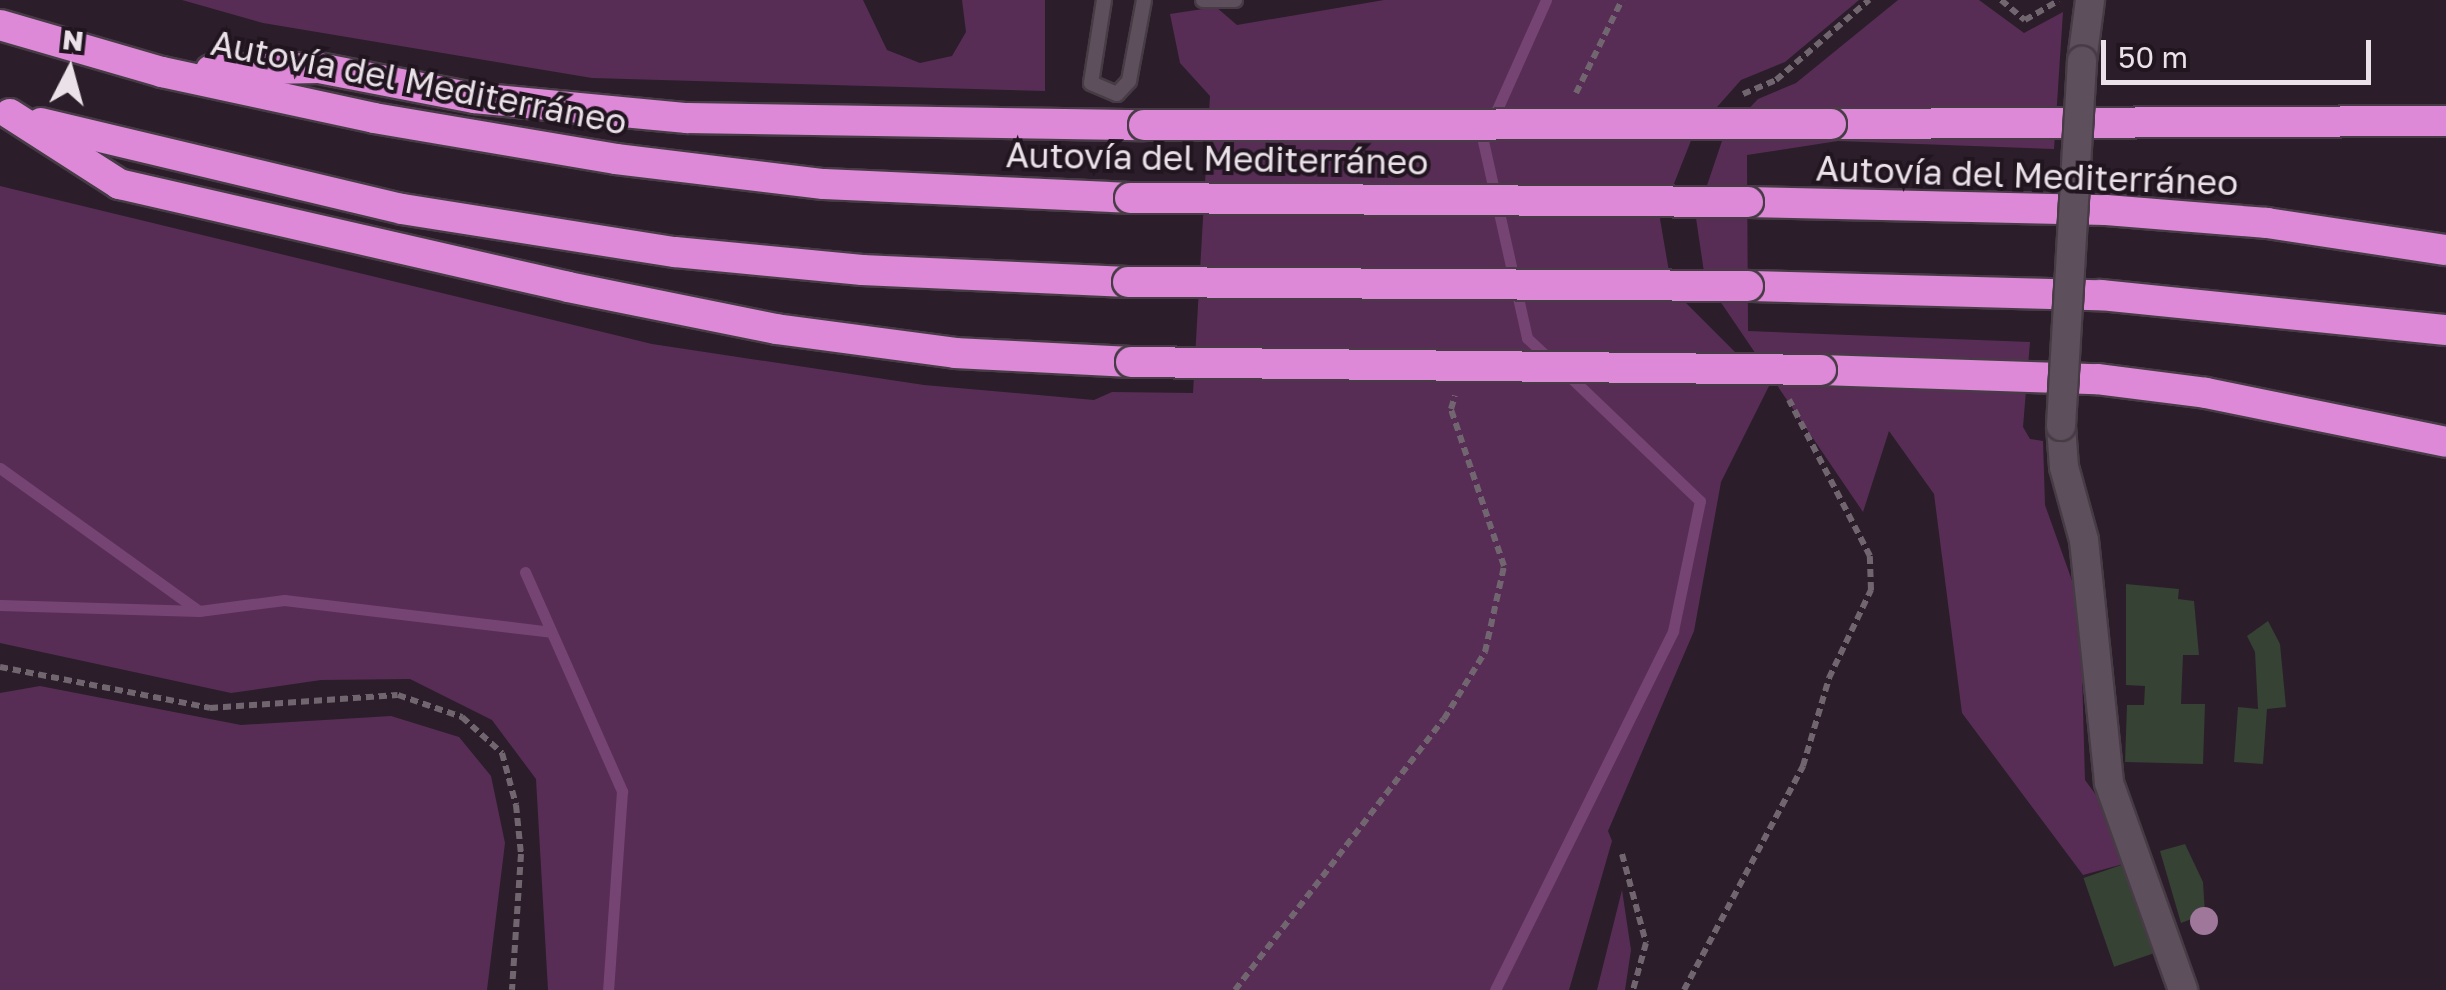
<!DOCTYPE html>
<meta charset="utf-8">
<style>
body{margin:0}
#map{position:relative;width:2446px;height:990px;overflow:hidden;background:#2b1e2a;font-family:"Golos Text",sans-serif}
div>[style]{position:absolute}
.green>*{inset:0;background:#572d55}
.stream>*{height:11px;margin:-5.5px;padding:0 5.5px;transform-origin:5.5px;border-radius:5.5px;background:#764473}
.building>*{inset:0;background:#354234;transform-origin:0 0}
.path>*{height:6px;margin-top:-3px;transform-origin:0;background:repeating-linear-gradient(90deg,#716670 0 8px,transparent 0 13px)}
.roads{filter:drop-shadow(2px 0 #473c46) drop-shadow(-2px 0 #473c46) drop-shadow(0 2px #473c46) drop-shadow(0 -2px #473c46)}
.service>*{height:14px;margin:-7px;padding:0 7px;transform-origin:7px;border-radius:7px;background:#5e4f5c}
.minor>*{height:28px;margin:-14px;padding:0 14px;transform-origin:14px;border-radius:14px;background:#5e4f5c}
.motorway>*{height:30px;margin:-15px;padding:0 15px;transform-origin:15px;border-radius:15px;background:#dd89d8}
.bridges{filter:drop-shadow(2px 0 #473c46) drop-shadow(-2px 0 #473c46) drop-shadow(0 2px #473c46) drop-shadow(0 -2px #473c46)}
.minor-bridge>*{height:28px;margin:-14px;padding:0 14px;transform-origin:14px;border-radius:14px;background:#5e4f5c}
.motorway-bridge>*{height:30px;margin:-15px;padding:0 15px;transform-origin:15px;border-radius:15px;background:#dd89d8}
.trees>*{width:28px;height:28px;margin:-14px;border-radius:50%;background:#9e779b}
span{translate:-50% -50%;white-space:nowrap;text-align:center;line-height:1.15;-webkit-text-stroke:8px #211520;paint-order:stroke}
.street-label{font-size:35px;color:#eae1e9}
.north{position:absolute;left:20px;top:20px;width:100px;height:100px;-webkit-text-stroke:8px #211520;paint-order:stroke;rotate:6deg;font-size:28px;font-weight:700;line-height:40px;text-align:center;color:#eae1e9}
.north::after{content:'';display:block;margin:auto;width:35px;height:45px;background:#eae1e9;clip-path:polygon(50% 0,100% 100%,50% 72%,0 100%)}
.scale{position:absolute;left:2101px;top:40px;width:270px;height:45px;box-sizing:border-box;border:5px solid #eae1e9;border-top:0;padding-left:12px;font-size:30px;line-height:35px;white-space:nowrap;color:#eae1e9;-webkit-text-stroke:8px #211520;paint-order:stroke}
</style>
<div id="map">
<div class="green">
<i style="clip-path:polygon(182px 0,863px 0,887px 50px,920px 63px,952px 56px,966px 32px,962px 0,1045px 0,1045px 91px,592px 78px,263px 23px)"></i>
<i style="clip-path:polygon(1384px 0,1859px 0,1785px 62px,1741px 80px,1694px 133px,1660px 219px,1672px 289px,1769px 386px,1721px 482px,1694px 631px,1608px 831px,1612px 841px,1569px 990px,548px 990px,536px 779px,492px 720px,410px 679px,321px 680px,231px 693px,0 643px,0 186px,652px 344px,924px 385px,1094px 400px,1112px 392px,1193px 393px,1210px 96px,1180px 63px,1170px 14px,1216px 7px,1237px 25px)"></i>
<i style="clip-path:polygon(1898px 0,1979px 0,2024px 33px,2063px 12px,2054px 149px,1838px 141px,1747px 155px,1748px 331px,2030px 342px,2023px 427px,2030px 439px,2043px 441px,2045px 505px,2080px 603px,2085px 780px,2111px 815px,2127px 863px,2083px 875px,1962px 713px,1934px 494px,1889px 431px,1863px 512px,1705px 279px,1696px 218px,1724px 135px,1758px 99px,1796px 83px)"></i>
<i style="clip-path:polygon(40px 686px,241px 725px,391px 716px,459px 737px,491px 776px,505px 843px,487px 990px,0 990px,0 693px)"></i>
<i style="clip-path:polygon(1622px 890px,1631px 950px,1625px 990px,1597px 990px)"></i>
</div>
<div class="stream">
<i style="left:1546px;top:0;width:154px;rotate:114.1deg"></i>
<i style="left:1483px;top:141px;width:202px;rotate:77.4deg"></i>
<i style="left:1527px;top:338px;width:34px;rotate:43deg"></i>
<i style="left:0;top:468px;width:245px;rotate:35.7deg"></i>
<i style="left:525px;top:572px;width:240px;rotate:66.1deg"></i>
<i style="left:622px;top:791px;width:199px;rotate:94deg"></i>
<i style="left:0;top:605px;width:199px;rotate:1.7deg"></i>
<i style="left:199px;top:611px;width:86px;rotate:-7.4deg"></i>
<i style="left:284px;top:600px;width:269px;rotate:6.8deg"></i>
<i style="left:1495px;top:990px;width:401px;rotate:-63.6deg"></i>
<i style="left:1673px;top:631px;width:133px;rotate:-78.3deg"></i>
<i style="left:1700px;top:501px;width:185px;rotate:-136.3deg"></i>
</div>
<div class="building">
<i style="clip-path:polygon(2126px 584px,2179px 589px,2178px 599px,2194px 601px,2199px 655px,2183px 655px,2181px 704px,2205px 704px,2203px 764px,2125px 762px,2127px 705px,2144px 705px,2145px 686px,2126px 685px)"></i>
<i style="clip-path:polygon(2268px 621px,2280px 644px,2286px 707px,2267px 709px,2263px 764px,2234px 762px,2238px 707px,2258px 709px,2255px 652px,2247px 636px)"></i>
<i style="clip-path:polygon(2185px 844px,2203px 882px,2205px 914px,2181px 923px,2160px 851px)"></i>
<i style="left:2127px;top:863px;width:94px;height:46px;rotate:71deg"></i>
</div>
<div class="path">
<i style="left:2001px;top:0;width:31px;rotate:40deg"></i>
<i style="left:2025px;top:20px;width:39px;rotate:-30deg"></i>
<i style="left:1576px;top:93px;width:104px;rotate:-63.7deg"></i>
<i style="left:1743px;top:94px;width:36px;rotate:-23deg"></i>
<i style="left:1776px;top:80px;width:123px;rotate:-40.7deg"></i>
<i style="left:0;top:667px;width:214px;rotate:11deg"></i>
<i style="left:210px;top:708px;width:188px;rotate:-4deg"></i>
<i style="left:398px;top:695px;width:68px;rotate:19deg"></i>
<i style="left:462px;top:717px;width:54px;rotate:42deg"></i>
<i style="left:502px;top:753px;width:54px;rotate:74.9deg"></i>
<i style="left:516px;top:805px;width:49px;rotate:84.2deg"></i>
<i style="left:521px;top:854px;width:136px;rotate:93.8deg"></i>
<i style="left:1622px;top:854px;width:92px;rotate:74.9deg"></i>
<i style="left:1646px;top:943px;width:49px;rotate:105.5deg"></i>
<i style="left:1235px;top:990px;width:342px;rotate:-52.4deg"></i>
<i style="left:1444px;top:719px;width:79px;rotate:-58.5deg"></i>
<i style="left:1485px;top:652px;width:88px;rotate:-77.5deg"></i>
<i style="left:1504px;top:566px;width:166px;rotate:-108.7deg"></i>
<i style="left:1451px;top:409px;width:14px;rotate:-73deg"></i>
<i style="left:1684px;top:990px;width:254px;rotate:-62deg"></i>
<i style="left:1803px;top:766px;width:92px;rotate:-73.5deg"></i>
<i style="left:1829px;top:678px;width:98px;rotate:-64.5deg"></i>
<i style="left:1871px;top:590px;width:34px;rotate:-92deg"></i>
<i style="left:1870px;top:556px;width:176px;rotate:-117.4deg"></i>
</div>
<div class="roads">
<div class="service">
<i style="left:1104px;top:0;width:84px;rotate:98.9deg"></i>
<i style="left:1091px;top:83px;width:28px;rotate:23deg"></i>
<i style="left:1117px;top:94px;width:18px;rotate:-47deg"></i>
<i style="left:1129px;top:81px;width:82px;rotate:-79.5deg"></i>
<i style="left:1203px;top:0;width:32px"></i>
</div>
<div class="minor">
<i style="left:2082px;top:61px;width:62px;rotate:-82.5deg"></i>
<i style="left:2061px;top:426px;width:41px;rotate:85.8deg"></i>
<i style="left:2064px;top:467px;width:76px;rotate:74.7deg"></i>
<i style="left:2084px;top:540px;width:244px;rotate:84.1deg"></i>
<i style="left:2109px;top:783px;width:220px;rotate:70.3deg"></i>
</div>
<div class="motorway">
<i style="left:0;top:25px;width:169px;rotate:16.2deg"></i>
<i style="left:162px;top:72px;width:217px;rotate:12.2deg"></i>
<i style="left:374px;top:118px;width:245px;rotate:9.6deg"></i>
<i style="left:616px;top:159px;width:209px;rotate:6.9deg"></i>
<i style="left:824px;top:184px;width:306px;rotate:2.6deg"></i>
<i style="left:211px;top:70px;width:108px;rotate:-1.1deg"></i>
<i style="left:319px;top:68px;width:158px;rotate:11deg"></i>
<i style="left:474px;top:98px;width:214px;rotate:5.4deg"></i>
<i style="left:687px;top:118px;width:457px;rotate:0.9deg"></i>
<i style="left:10px;top:114px;width:130px;rotate:32.7deg"></i>
<i style="left:119px;top:184px;width:461px;rotate:12.9deg"></i>
<i style="left:568px;top:287px;width:212px;rotate:11.4deg"></i>
<i style="left:776px;top:329px;width:181px;rotate:7.6deg"></i>
<i style="left:955px;top:353px;width:176px;rotate:2.9deg"></i>
<i style="left:41px;top:123px;width:371px;rotate:13.4deg"></i>
<i style="left:402px;top:209px;width:276px;rotate:9deg"></i>
<i style="left:675px;top:252px;width:188px;rotate:5.5deg"></i>
<i style="left:862px;top:270px;width:266px;rotate:2.6deg"></i>
<i style="left:1831px;top:124px;width:615px;rotate:-0.28deg"></i>
<i style="left:1748px;top:202px;width:358px;rotate:1.3deg"></i>
<i style="left:2106px;top:210px;width:162px;rotate:4.6deg"></i>
<i style="left:2267px;top:223px;width:181px;rotate:8.6deg"></i>
<i style="left:1748px;top:286px;width:353px;rotate:1.5deg"></i>
<i style="left:2101px;top:295px;width:347px;rotate:5.8deg"></i>
<i style="left:1821px;top:370px;width:276px;rotate:1.9deg"></i>
<i style="left:2097px;top:379px;width:110px;rotate:7.3deg"></i>
<i style="left:2206px;top:393px;width:245px;rotate:11.5deg"></i>
</div>
</div>
<div class="bridges">
<div class="minor-bridge">
<i style="left:2061px;top:426px;width:366px;rotate:-86.7deg"></i>
</div>
<div class="motorway-bridge">
<i style="left:1144px;top:125px;width:687px;rotate:-0.08deg"></i>
<i style="left:1130px;top:198px;width:618px;rotate:0.37deg"></i>
<i style="left:1128px;top:282px;width:620px;rotate:0.37deg"></i>
<i style="left:1131px;top:362px;width:690px;rotate:0.66deg"></i>
</div>
</div>
<div class="trees">
<i style="left:2204px;top:921px"></i>
</div>
<div class="street-label">
<span style="left:419px;top:82px;rotate:11deg">Autovía del Mediterráneo</span>
<span style="left:1217px;top:158px;rotate:1deg">Autovía del Mediterráneo</span>
<span style="left:2027px;top:175px;rotate:2deg">Autovía del Mediterráneo</span>
</div>
<div class="north">N</div>
<div class="scale">50 m</div>
</div>
